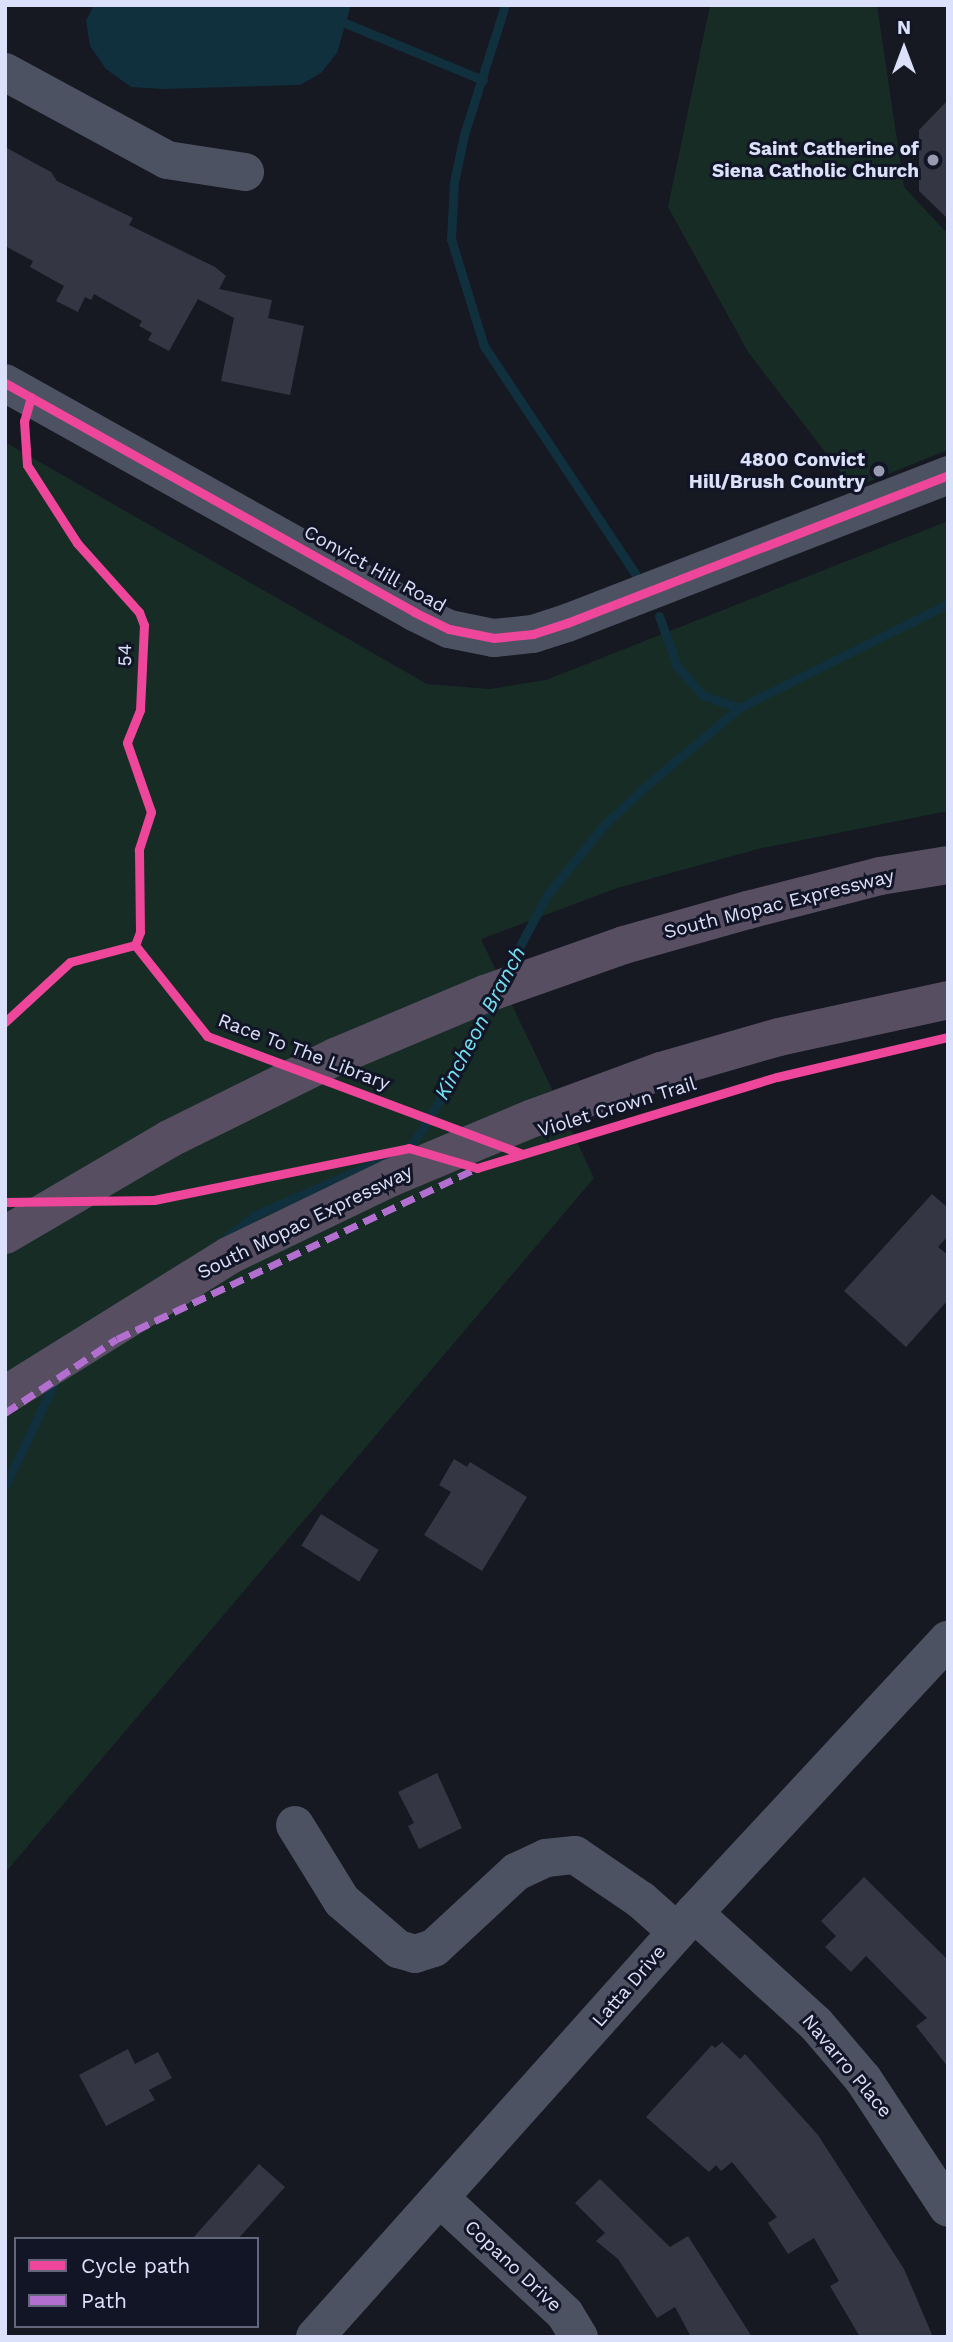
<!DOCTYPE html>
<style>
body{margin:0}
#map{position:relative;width:953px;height:2342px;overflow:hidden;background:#161822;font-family:"Work Sans",sans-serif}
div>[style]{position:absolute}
.green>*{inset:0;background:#162c25}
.water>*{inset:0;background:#11303e}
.stream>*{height:9px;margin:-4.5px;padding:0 4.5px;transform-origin:4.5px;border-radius:4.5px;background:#11303e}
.building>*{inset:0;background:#343743;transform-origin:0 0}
.minor>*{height:38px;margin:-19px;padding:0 19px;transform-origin:19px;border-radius:19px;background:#4c5261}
.highway>*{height:38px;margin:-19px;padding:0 19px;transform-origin:19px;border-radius:19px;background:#574e62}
.quiet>*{height:7px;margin-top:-3.5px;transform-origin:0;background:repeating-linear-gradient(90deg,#b36fd0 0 14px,transparent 0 21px)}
.cycleway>*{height:9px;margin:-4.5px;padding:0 4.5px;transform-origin:4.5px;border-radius:4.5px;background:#ed469a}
.dots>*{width:19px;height:19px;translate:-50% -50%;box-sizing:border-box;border:4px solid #121526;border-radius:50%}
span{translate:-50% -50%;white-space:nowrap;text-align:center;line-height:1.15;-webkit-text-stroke:6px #121526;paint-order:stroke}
.poi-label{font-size:19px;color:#dbe1fb;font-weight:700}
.right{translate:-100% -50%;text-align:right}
.street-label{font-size:19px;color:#dbe1fb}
.water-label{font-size:21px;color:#73dff1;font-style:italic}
.frame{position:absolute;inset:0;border:7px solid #dbe1fb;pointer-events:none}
.legend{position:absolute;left:14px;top:2237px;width:245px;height:91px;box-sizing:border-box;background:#121526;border:2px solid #62677b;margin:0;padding:9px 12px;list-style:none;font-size:21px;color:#dbe1fb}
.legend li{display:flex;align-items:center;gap:14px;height:35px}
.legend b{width:35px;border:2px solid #62677b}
.north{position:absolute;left:869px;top:14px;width:70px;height:70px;-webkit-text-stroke:5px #121526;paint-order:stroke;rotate:0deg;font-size:19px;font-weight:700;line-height:28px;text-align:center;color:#dbe1fb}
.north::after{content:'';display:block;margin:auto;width:24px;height:32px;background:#dbe1fb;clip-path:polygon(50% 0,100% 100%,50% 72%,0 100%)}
</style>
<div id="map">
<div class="green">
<i style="clip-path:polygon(710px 5px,877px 5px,904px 187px,948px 234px,948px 450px,853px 488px,748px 352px,668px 207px)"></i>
<i style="clip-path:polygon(5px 442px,427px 684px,490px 689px,546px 680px,948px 521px,948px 811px,758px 849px,617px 888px,481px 939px,594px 1178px,5px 1873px)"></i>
</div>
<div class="water">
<i style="clip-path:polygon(94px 5px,351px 5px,337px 53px,321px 73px,300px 85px,163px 89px,131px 87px,106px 69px,90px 46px,86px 21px)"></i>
</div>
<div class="stream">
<i style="left:505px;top:5px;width:136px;rotate:107.5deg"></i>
<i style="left:464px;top:135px;width:48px;rotate:102deg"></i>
<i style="left:454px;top:182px;width:57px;rotate:93deg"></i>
<i style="left:451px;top:239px;width:112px;rotate:72.9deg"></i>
<i style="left:484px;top:346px;width:273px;rotate:56.4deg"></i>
<i style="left:338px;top:20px;width:157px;rotate:22.5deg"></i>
<i style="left:659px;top:616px;width:53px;rotate:70.2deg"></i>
<i style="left:677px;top:666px;width:38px;rotate:49deg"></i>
<i style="left:702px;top:695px;width:39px;rotate:19deg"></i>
<i style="left:505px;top:974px;width:89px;rotate:-62deg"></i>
<i style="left:547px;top:895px;width:92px;rotate:-50.8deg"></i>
<i style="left:605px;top:824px;width:57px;rotate:-42.9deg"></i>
<i style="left:647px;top:785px;width:120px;rotate:-39.9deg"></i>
<i style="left:739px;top:708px;width:233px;rotate:-26.5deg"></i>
<i style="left:227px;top:1237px;width:36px;rotate:-38deg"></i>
<i style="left:255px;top:1215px;width:168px;rotate:-23.5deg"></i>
<i style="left:409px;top:1148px;width:35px;rotate:-55deg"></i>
<i style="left:429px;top:1119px;width:129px;rotate:-62.2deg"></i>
<i style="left:5px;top:1486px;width:121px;rotate:-64.5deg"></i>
</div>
<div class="building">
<i style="clip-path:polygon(948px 100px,948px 219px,919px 191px,919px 130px)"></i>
<i style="clip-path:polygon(5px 147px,51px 172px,57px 181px,133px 218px,129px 225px,215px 267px,226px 276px,219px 289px,272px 300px,268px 318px,304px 326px,290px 395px,221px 381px,234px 318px,198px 299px,169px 351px,148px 340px,152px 333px,139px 326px,142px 321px,94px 294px,91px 300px,85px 297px,78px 312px,56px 301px,64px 286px,30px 267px,33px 261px,5px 246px)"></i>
<i style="clip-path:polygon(932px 1194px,948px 1208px,948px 1236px,938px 1247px,948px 1255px,948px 1300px,906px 1347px,844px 1291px)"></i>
<i style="clip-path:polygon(454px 1459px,467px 1467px,470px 1462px,527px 1497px,482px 1571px,424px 1535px,451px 1492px,439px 1485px)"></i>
<i style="left:321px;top:1514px;width:68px;height:37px;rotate:32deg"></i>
<i style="clip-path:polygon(437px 1773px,462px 1828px,419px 1849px,408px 1826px,414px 1823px,398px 1792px)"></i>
<i style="clip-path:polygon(864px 1877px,948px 1960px,948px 2067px,916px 2026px,927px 2018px,866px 1956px,851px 1972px,825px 1947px,836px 1936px,821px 1921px)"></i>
<i style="clip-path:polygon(722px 2042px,740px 2059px,745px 2054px,818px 2135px,904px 2269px,933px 2337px,860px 2337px,830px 2286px,839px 2281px,814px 2238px,788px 2254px,768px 2223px,777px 2217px,732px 2162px,721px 2171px,716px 2165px,709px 2172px,646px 2117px,712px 2045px,715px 2048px)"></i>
<i style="clip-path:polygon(128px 2049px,135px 2064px,158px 2052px,172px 2078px,149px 2090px,155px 2100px,106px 2126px,79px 2075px)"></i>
<i style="clip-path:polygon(259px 2164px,285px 2187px,238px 2239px,192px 2239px)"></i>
<i style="clip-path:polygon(600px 2179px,670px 2247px,688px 2236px,752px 2337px,691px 2337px,675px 2307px,657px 2318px,618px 2259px,596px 2241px,605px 2233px,575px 2203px)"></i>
</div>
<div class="minor">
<i style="left:5px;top:72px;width:184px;rotate:28.5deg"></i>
<i style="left:167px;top:160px;width:79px;rotate:8.7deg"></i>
<i style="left:5px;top:383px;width:469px;rotate:29.2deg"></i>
<i style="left:414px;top:612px;width:39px;rotate:26deg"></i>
<i style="left:449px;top:629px;width:46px;rotate:11.3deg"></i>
<i style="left:494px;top:638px;width:39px;rotate:-6deg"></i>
<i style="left:533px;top:634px;width:36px;rotate:-18deg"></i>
<i style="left:567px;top:623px;width:409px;rotate:-21.2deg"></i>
<i style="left:295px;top:1825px;width:89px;rotate:58.3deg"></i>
<i style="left:342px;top:1901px;width:74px;rotate:40.6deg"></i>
<i style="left:398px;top:1949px;width:18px;rotate:16deg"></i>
<i style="left:415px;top:1954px;width:20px;rotate:-18deg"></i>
<i style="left:434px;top:1948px;width:112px;rotate:-42.8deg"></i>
<i style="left:516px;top:1872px;width:33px;rotate:-25deg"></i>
<i style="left:546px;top:1858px;width:29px;rotate:-6deg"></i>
<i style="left:575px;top:1855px;width:80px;rotate:34.3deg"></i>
<i style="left:641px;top:1900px;width:48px;rotate:41.6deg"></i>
<i style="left:694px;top:1913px;width:165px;rotate:42.3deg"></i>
<i style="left:816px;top:2024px;width:72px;rotate:49.5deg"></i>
<i style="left:863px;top:2079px;width:154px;rotate:56.6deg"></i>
<i style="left:441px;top:2199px;width:169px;rotate:42.8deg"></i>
<i style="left:565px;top:2314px;width:27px;rotate:59deg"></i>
<i style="left:315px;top:2337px;width:569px;rotate:-48.21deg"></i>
<i style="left:694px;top:1913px;width:373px;rotate:-47.1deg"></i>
</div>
<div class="highway">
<i style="left:5px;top:1235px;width:190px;rotate:-30.3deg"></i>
<i style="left:169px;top:1139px;width:185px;rotate:-26.3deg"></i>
<i style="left:335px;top:1057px;width:163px;rotate:-22.8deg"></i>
<i style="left:485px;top:994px;width:147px;rotate:-19.4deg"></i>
<i style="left:624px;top:945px;width:129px;rotate:-15.8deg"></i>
<i style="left:748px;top:910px;width:136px;rotate:-14.4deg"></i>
<i style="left:880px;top:876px;width:69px;rotate:-9.2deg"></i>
<i style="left:5px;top:1395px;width:263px;rotate:-31.9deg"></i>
<i style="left:228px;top:1256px;width:180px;rotate:-25.7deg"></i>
<i style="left:390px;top:1178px;width:155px;rotate:-22.8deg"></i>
<i style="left:533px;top:1118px;width:136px;rotate:-20.2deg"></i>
<i style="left:661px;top:1071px;width:123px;rotate:-16.1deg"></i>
<i style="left:779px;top:1037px;width:173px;rotate:-12.3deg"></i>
</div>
<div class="quiet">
<i style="left:5px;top:1413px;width:134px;rotate:-33.5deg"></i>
<i style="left:117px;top:1339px;width:399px;rotate:-25.4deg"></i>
</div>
<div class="cycleway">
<i style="left:5px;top:383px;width:469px;rotate:29.2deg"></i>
<i style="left:414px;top:612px;width:39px;rotate:26deg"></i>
<i style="left:449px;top:629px;width:46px;rotate:11.3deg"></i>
<i style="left:494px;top:638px;width:39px;rotate:-6deg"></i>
<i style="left:533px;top:634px;width:36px;rotate:-18deg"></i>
<i style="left:567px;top:623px;width:409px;rotate:-21.2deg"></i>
<i style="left:31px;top:397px;width:25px;rotate:106deg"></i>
<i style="left:24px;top:421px;width:44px;rotate:86.1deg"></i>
<i style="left:27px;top:465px;width:93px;rotate:57.3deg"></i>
<i style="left:77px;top:543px;width:93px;rotate:48.1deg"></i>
<i style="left:139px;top:612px;width:14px;rotate:69deg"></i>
<i style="left:144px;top:625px;width:85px;rotate:92.7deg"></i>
<i style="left:140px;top:710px;width:35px;rotate:112deg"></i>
<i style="left:127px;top:743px;width:73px;rotate:70.8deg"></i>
<i style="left:151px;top:812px;width:40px;rotate:108deg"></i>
<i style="left:139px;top:850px;width:82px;rotate:89.3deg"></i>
<i style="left:140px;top:932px;width:14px;rotate:111deg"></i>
<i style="left:5px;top:1022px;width:88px;rotate:-42.7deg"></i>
<i style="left:70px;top:962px;width:67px;rotate:-14.7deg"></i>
<i style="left:135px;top:945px;width:116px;rotate:51.6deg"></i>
<i style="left:207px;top:1036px;width:337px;rotate:20.5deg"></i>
<i style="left:5px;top:1202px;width:149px;rotate:-0.8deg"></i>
<i style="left:154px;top:1200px;width:260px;rotate:-11.5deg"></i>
<i style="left:409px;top:1148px;width:71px;rotate:16.4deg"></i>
<i style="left:477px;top:1168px;width:313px;rotate:-16.9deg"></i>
<i style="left:777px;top:1077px;width:176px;rotate:-13.2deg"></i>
</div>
<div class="dots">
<i style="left:933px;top:160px;background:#969baf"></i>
<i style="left:879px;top:471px;background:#969baf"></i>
</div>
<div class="poi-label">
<span class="right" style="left:919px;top:160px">Saint Catherine of<br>Siena Catholic Church</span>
<span class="right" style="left:865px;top:471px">4800 Convict<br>Hill/Brush Country</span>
</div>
<div class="street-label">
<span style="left:375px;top:569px;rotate:29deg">Convict Hill Road</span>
<span style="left:125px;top:655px;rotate:-89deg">54</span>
<span style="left:779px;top:904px;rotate:-14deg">South Mopac Expressway</span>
<span style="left:304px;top:1052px;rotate:21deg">Race To The Library</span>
<span style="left:617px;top:1107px;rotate:-17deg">Violet Crown Trail</span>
<span style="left:305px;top:1222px;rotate:-26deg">South Mopac Expressway</span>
<span style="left:629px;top:1986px;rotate:-49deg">Latta Drive</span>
<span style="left:847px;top:2066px;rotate:50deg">Navarro Place</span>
<span style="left:513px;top:2266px;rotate:43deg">Copano Drive</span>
</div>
<div class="water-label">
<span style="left:480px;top:1023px;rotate:-62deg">Kincheon Branch</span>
</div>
<div class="frame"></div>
<ul class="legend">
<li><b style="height:9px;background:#ed469a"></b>Cycle path</li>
<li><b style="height:9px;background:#b36fd0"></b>Path</li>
</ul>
<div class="north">N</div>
</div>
